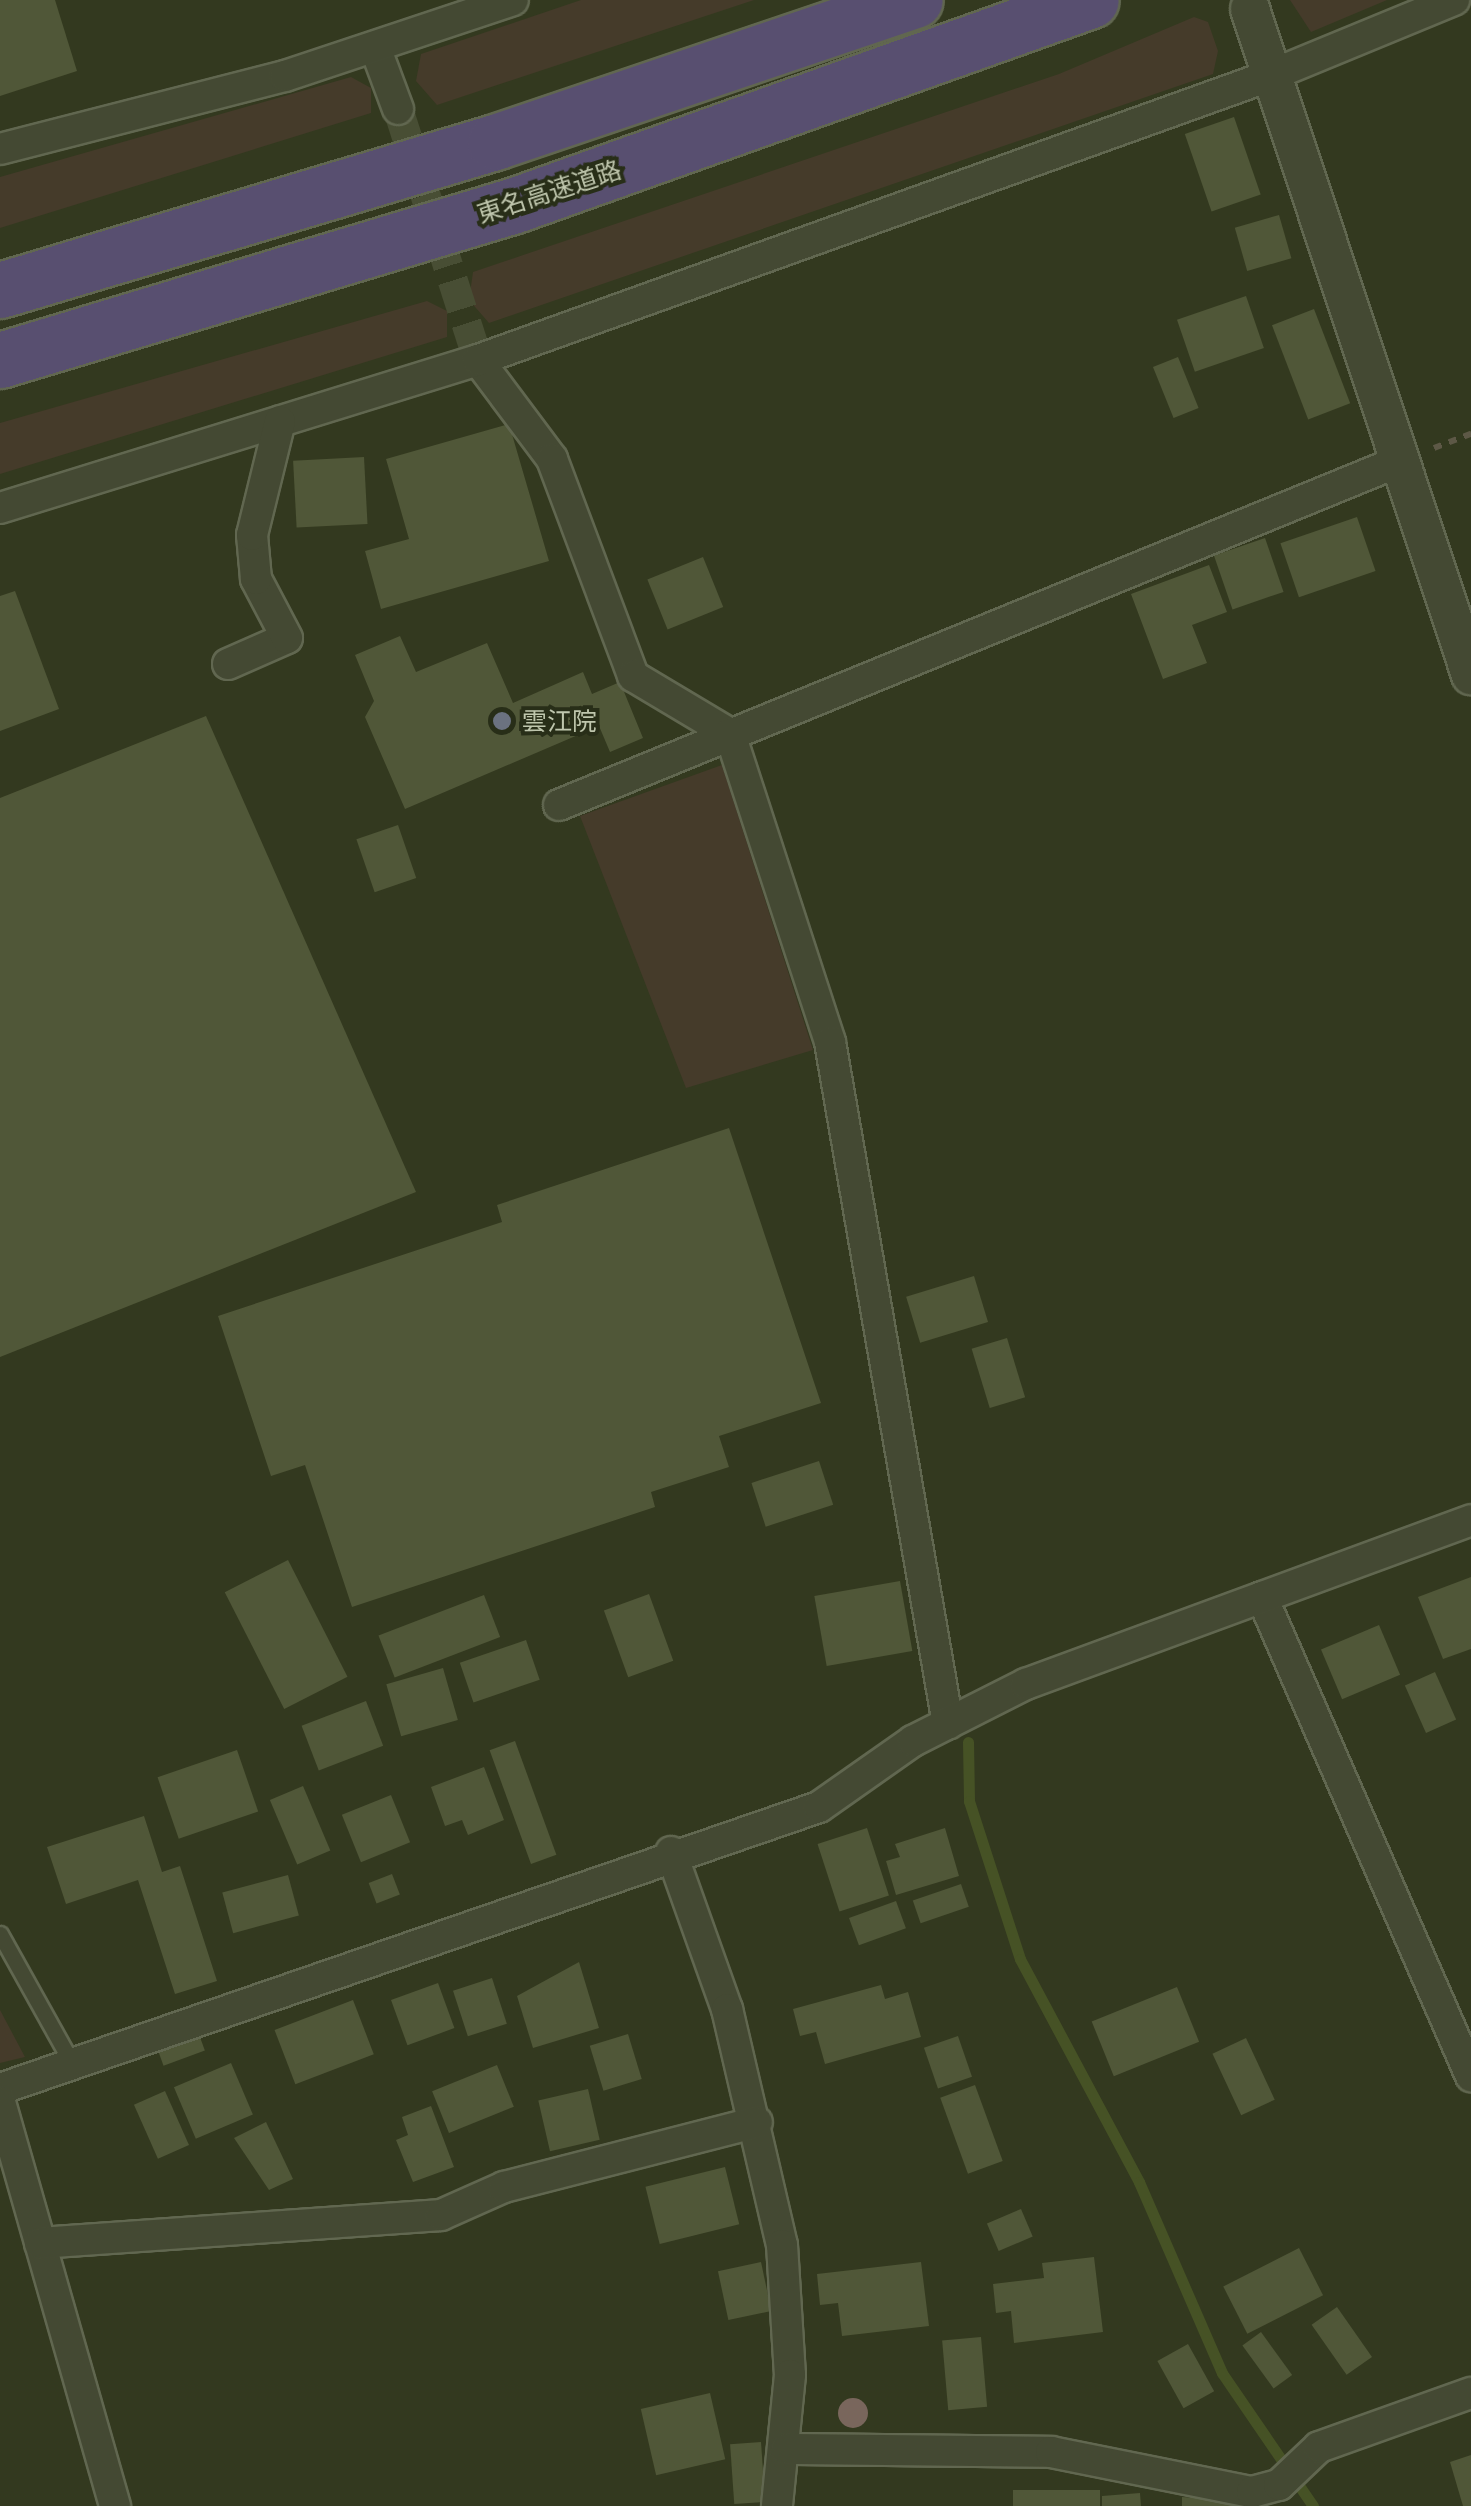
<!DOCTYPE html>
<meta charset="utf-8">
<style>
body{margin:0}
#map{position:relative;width:1471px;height:2506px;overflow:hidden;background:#33391f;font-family:Helvetica,"Noto Sans JP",sans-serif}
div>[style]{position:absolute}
.green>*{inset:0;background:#453b2a}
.stream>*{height:11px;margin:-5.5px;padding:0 5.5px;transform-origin:5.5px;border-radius:5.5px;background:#465225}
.building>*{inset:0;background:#505738;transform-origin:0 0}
.minor-tunnel>*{height:30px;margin-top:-15px;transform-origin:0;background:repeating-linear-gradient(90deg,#484e34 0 30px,transparent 0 45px)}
.path>*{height:6px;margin-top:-3px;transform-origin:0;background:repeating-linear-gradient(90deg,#5d5846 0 8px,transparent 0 16px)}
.roads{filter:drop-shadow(2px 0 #616750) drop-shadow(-2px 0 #616750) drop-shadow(0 2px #616750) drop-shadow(0 -2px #616750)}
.service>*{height:15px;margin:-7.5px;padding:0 7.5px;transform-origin:7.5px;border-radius:7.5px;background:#444933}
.minor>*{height:30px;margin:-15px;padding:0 15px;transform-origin:15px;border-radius:15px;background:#444933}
.tertiary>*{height:38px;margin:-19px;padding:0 19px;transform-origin:19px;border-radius:19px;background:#444933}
.motorway>*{height:55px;margin:-27.5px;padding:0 27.5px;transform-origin:27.5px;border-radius:27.5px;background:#584f70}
.trees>*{width:30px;height:30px;margin:-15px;border-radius:50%;background:#79665c}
.dots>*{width:28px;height:28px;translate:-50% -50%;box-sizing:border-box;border:5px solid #282e18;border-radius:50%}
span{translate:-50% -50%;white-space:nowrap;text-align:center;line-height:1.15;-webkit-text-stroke:8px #282e18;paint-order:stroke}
.street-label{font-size:25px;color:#bfc6ad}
.poi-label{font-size:25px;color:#bfc6ad}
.left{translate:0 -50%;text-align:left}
</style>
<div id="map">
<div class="green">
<i style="clip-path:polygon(581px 0,754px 0,437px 105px,416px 81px,421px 54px)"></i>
<i style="clip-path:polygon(1290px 0,1387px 0,1311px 32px)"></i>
<i style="clip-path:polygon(1194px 17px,1208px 22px,1218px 51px,1213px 74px,489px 323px,469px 300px,473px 272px,1059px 74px)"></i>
<i style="clip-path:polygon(351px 77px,371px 88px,371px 113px,0 228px,0 177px)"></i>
<i style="clip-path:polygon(427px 301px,447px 311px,447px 337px,0 474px,0 423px)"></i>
<i style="clip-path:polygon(722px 765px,813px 1050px,686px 1088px,580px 816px)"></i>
<i style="clip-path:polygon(0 2010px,25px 2057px,0 2063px)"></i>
</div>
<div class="stream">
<i style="left:968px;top:1742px;width:59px;rotate:89deg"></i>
<i style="left:969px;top:1801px;width:166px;rotate:72.1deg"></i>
<i style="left:1020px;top:1959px;width:253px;rotate:61.9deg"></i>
<i style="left:1139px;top:2182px;width:208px;rotate:66.5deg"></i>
<i style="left:1222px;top:2373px;width:161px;rotate:55.6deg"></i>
</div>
<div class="building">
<i style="clip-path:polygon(0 0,55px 0,77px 71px,0 96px)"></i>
<i style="left:1234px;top:117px;width:82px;height:52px;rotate:71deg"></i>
<i style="left:1279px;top:215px;width:45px;height:46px;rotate:74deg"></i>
<i style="left:1246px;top:296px;width:55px;height:73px;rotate:71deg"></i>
<i style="left:1314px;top:309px;width:101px;height:45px;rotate:69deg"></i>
<i style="left:1178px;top:357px;width:55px;height:27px;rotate:68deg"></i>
<i style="clip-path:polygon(509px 424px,549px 561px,381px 609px,365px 551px,409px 539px,386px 459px)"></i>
<i style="left:364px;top:457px;width:67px;height:71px;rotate:87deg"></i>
<i style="left:1357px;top:517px;width:57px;height:81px;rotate:71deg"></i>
<i style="left:1265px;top:538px;width:57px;height:54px;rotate:71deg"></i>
<i style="left:703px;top:557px;width:54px;height:60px;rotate:68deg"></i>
<i style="clip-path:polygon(1209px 565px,1227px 612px,1192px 625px,1207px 663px,1163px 679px,1131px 594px)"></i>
<i style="clip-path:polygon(15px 591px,59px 709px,0 731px,0 596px)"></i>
<i style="clip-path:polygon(400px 636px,416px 672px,487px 643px,513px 703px,583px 672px,592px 694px,620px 682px,643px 738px,610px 752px,599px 726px,405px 809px,365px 717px,374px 701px,355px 655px)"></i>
<i style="clip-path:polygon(206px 716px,416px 1192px,0 1357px,0 798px)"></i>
<i style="left:398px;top:825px;width:56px;height:44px;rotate:71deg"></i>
<i style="clip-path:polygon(729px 1128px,821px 1403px,719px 1436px,729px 1467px,651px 1492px,655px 1507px,352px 1607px,305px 1465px,271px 1476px,218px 1316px,502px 1222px,497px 1205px)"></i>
<i style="left:974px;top:1276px;width:48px;height:71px;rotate:73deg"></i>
<i style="left:1007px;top:1338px;width:62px;height:37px;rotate:73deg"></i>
<i style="left:819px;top:1461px;width:46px;height:71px;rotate:72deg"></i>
<i style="left:288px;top:1560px;width:131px;height:71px;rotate:63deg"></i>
<i style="clip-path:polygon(1471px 1577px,1471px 1649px,1443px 1659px,1418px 1597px)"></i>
<i style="left:900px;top:1581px;width:71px;height:87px;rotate:80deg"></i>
<i style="left:649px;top:1594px;width:71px;height:48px;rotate:70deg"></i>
<i style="left:484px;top:1595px;width:45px;height:113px;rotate:69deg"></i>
<i style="left:1379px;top:1625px;width:54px;height:63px;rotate:67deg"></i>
<i style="left:526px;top:1640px;width:42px;height:70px;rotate:71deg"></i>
<i style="left:443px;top:1668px;width:54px;height:59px;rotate:74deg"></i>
<i style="left:1435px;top:1672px;width:52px;height:33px;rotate:66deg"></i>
<i style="left:366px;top:1701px;width:48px;height:69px;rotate:69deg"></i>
<i style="left:515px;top:1741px;width:121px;height:27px;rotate:70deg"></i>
<i style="left:237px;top:1750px;width:65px;height:84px;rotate:71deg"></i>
<i style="clip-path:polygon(484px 1767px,504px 1820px,468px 1835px,462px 1820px,445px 1826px,431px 1787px)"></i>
<i style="left:303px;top:1786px;width:70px;height:36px;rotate:67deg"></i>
<i style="left:391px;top:1795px;width:51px;height:53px;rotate:68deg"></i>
<i style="clip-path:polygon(144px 1816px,162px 1872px,180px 1866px,217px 1981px,175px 1994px,138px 1880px,66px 1904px,47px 1847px)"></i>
<i style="left:867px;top:1828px;width:71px;height:52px;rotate:72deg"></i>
<i style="clip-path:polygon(945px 1828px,959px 1876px,896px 1895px,886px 1861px,900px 1857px,895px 1844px)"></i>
<i style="left:392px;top:1874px;width:22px;height:25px;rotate:69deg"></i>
<i style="left:288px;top:1875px;width:42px;height:68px;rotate:75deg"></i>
<i style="left:961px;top:1884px;width:24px;height:51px;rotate:71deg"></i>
<i style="left:896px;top:1901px;width:29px;height:50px;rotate:70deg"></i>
<i style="clip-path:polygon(579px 1962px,599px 2028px,533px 2048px,517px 1996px)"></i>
<i style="left:492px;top:1978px;width:48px;height:41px;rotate:72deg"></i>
<i style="left:438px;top:1983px;width:48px;height:50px;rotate:70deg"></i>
<i style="clip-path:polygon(881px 1985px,885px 1999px,908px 1992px,921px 2037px,825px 2064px,816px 2032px,800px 2036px,793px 2009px)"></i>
<i style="left:1177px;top:1987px;width:59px;height:92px;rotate:68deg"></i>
<i style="left:353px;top:2000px;width:58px;height:84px;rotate:69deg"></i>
<i style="left:197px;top:2029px;width:23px;height:44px;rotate:70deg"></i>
<i style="left:628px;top:2034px;width:47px;height:40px;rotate:73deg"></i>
<i style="left:958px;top:2036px;width:43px;height:36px;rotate:71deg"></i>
<i style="left:1246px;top:2038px;width:68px;height:37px;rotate:65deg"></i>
<i style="left:231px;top:2063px;width:56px;height:62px;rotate:67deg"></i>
<i style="left:497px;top:2065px;width:45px;height:70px;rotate:68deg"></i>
<i style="left:975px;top:2085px;width:81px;height:37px;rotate:70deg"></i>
<i style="left:588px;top:2089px;width:52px;height:51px;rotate:77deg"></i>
<i style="left:165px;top:2091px;width:59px;height:34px;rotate:66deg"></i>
<i style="clip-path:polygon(431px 2106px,454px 2167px,413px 2182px,396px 2140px,408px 2135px,402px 2117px)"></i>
<i style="clip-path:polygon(266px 2122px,293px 2179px,269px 2190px,234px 2138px)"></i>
<i style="left:725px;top:2167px;width:59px;height:82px;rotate:76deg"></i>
<i style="left:1021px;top:2209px;width:30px;height:37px;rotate:67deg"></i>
<i style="left:1299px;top:2248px;width:53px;height:85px;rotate:63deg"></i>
<i style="clip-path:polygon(1094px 2257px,1103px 2332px,1014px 2343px,1011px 2311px,996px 2313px,993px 2284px,1044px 2278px,1042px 2263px)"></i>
<i style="left:761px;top:2262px;width:50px;height:44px;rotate:78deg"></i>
<i style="clip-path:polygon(921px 2262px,929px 2326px,842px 2336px,838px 2303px,820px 2305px,817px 2274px)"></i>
<i style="left:1337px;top:2307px;width:61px;height:31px;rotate:55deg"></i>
<i style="left:1261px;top:2332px;width:53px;height:23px;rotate:54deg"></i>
<i style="left:981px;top:2337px;width:70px;height:39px;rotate:85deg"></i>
<i style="left:1188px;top:2344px;width:54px;height:35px;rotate:61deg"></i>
<i style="left:710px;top:2393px;width:68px;height:71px;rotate:77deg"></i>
<i style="left:761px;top:2442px;width:60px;height:31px;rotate:86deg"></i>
<i style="clip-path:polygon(1471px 2455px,1471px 2506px,1463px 2506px,1450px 2462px)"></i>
<i style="left:1013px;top:2490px;width:87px;height:16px"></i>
<i style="clip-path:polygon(1140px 2493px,1141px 2506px,1102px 2506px,1102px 2496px)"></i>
<i style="clip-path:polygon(1182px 2497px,1266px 2503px,1265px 2506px,1182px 2506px)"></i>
</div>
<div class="minor-tunnel">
<i style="left:398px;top:109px;width:263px;rotate:72.3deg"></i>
</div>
<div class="path">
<i style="left:1434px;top:448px;width:40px;rotate:-21deg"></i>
</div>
<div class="roads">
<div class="service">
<i style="left:0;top:1934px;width:150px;rotate:60.9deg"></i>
</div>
<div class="minor">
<i style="left:375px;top:47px;width:66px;rotate:69.6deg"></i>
<i style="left:0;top:149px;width:294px;rotate:-14.4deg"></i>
<i style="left:285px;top:76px;width:240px;rotate:-18.4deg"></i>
<i style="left:478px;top:360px;width:124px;rotate:53.2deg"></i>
<i style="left:552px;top:459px;width:232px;rotate:69.5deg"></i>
<i style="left:633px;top:676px;width:113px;rotate:30.9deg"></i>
<i style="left:730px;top:734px;width:324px;rotate:72deg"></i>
<i style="left:830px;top:1042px;width:692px;rotate:80.18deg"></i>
<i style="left:0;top:508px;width:500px;rotate:-17.2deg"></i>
<i style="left:478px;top:360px;width:844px;rotate:-19.75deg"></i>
<i style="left:1272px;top:75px;width:197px;rotate:-22.4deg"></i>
<i style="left:228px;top:664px;width:64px;rotate:-23.8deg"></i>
<i style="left:287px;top:638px;width:67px;rotate:-117.7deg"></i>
<i style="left:256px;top:579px;width:44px;rotate:-95.2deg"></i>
<i style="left:252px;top:535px;width:117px;rotate:-76.2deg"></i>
<i style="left:559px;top:805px;width:909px;rotate:-22.25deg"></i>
<i style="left:1262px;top:1597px;width:523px;rotate:66.43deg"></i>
<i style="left:671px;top:1852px;width:167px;rotate:70.4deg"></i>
<i style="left:727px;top:2009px;width:242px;rotate:76.9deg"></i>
<i style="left:782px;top:2245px;width:130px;rotate:86.5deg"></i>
<i style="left:790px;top:2375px;width:132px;rotate:95.7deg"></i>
<i style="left:0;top:2089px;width:866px;rotate:-19deg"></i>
<i style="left:819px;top:1807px;width:115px;rotate:-35.1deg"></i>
<i style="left:913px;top:1741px;width:127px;rotate:-26.8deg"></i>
<i style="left:1026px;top:1684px;width:474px;rotate:-20.2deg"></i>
<i style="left:0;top:2102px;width:420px;rotate:74.1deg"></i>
<i style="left:40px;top:2243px;width:402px;rotate:-4deg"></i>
<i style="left:441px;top:2215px;width:69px;rotate:-24deg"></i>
<i style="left:504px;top:2187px;width:261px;rotate:-14.4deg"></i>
<i style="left:786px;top:2449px;width:265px;rotate:0.6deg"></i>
<i style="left:1051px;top:2452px;width:205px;rotate:11.3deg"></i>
<i style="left:1252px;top:2492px;width:28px;rotate:-15deg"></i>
<i style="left:1279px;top:2485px;width:55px;rotate:-43.5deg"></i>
<i style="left:1319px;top:2447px;width:161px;rotate:-19.6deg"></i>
</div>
<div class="tertiary">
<i style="left:1250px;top:9px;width:702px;rotate:71.64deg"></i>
</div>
<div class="motorway">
<i style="left:0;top:290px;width:517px;rotate:-16.65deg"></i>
<i style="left:495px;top:142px;width:443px;rotate:-18.7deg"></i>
<i style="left:0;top:360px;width:538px;rotate:-16.75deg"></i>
<i style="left:515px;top:205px;width:611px;rotate:-19.59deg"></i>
</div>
</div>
<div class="trees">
<i style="left:853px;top:2413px"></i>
</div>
<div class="dots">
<i style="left:502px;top:721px;background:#6b7280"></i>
</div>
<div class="street-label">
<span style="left:549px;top:192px;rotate:-18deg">東名高速道路</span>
</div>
<div class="poi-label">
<span class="left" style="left:522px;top:721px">雲江院</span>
</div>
</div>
